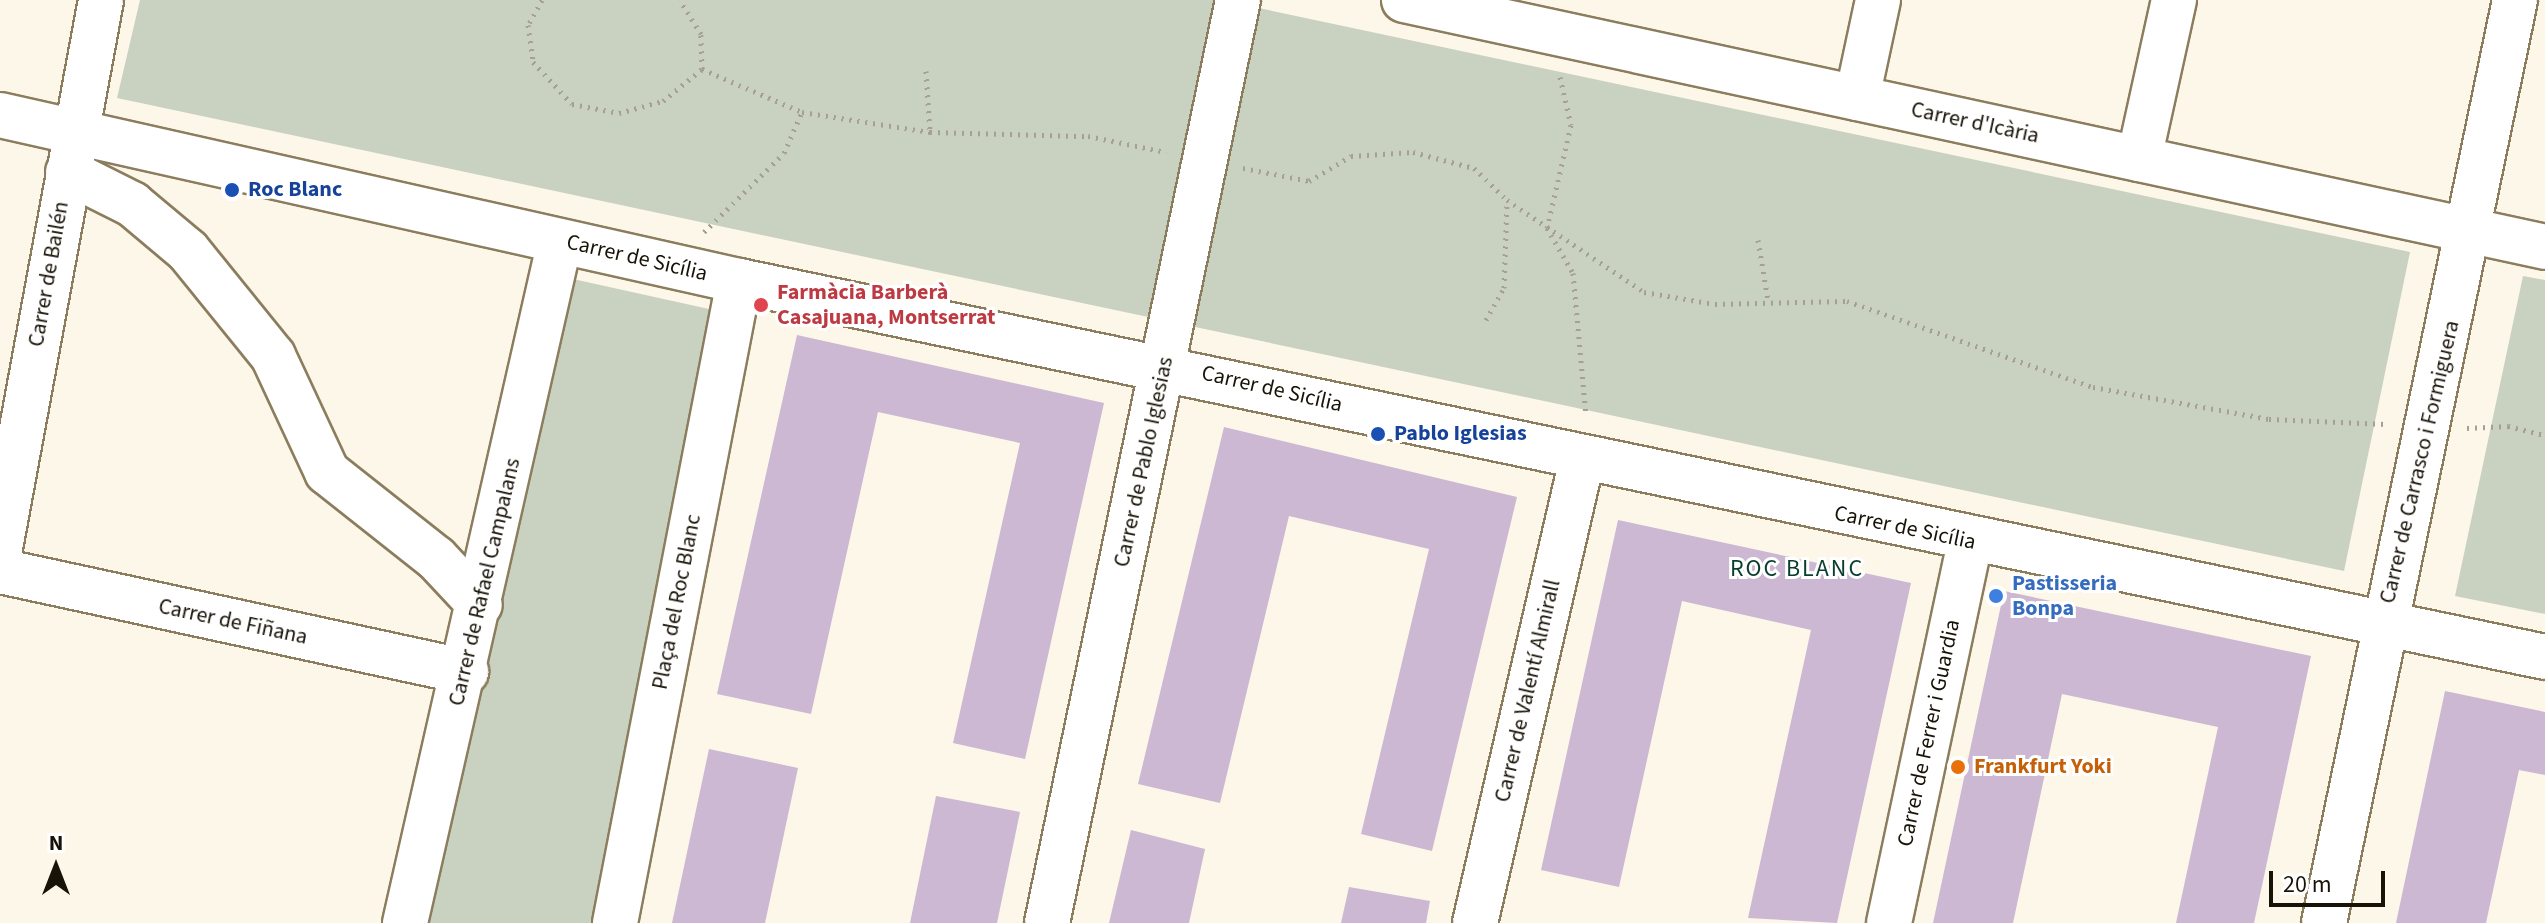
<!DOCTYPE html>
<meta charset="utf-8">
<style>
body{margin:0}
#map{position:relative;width:2545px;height:923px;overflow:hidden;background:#fdf7e9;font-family:"Source Sans 3",sans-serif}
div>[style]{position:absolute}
.green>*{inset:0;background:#c9d2c0}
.building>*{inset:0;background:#ccb8d3;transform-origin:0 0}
.path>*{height:5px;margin-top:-2.5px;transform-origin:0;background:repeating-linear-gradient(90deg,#a5a092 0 2px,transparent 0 8px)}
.roads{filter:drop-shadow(2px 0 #8b7d5d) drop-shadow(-2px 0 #8b7d5d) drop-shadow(0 2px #8b7d5d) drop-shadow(0 -2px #8b7d5d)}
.minor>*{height:44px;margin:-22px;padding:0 22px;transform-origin:22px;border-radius:22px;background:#fff}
.dots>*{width:22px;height:22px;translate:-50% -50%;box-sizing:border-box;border:4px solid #fff;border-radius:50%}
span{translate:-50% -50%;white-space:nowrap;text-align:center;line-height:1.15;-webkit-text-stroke:6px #fff;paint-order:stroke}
.street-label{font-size:22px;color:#181307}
.transit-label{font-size:22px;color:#164399;font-weight:700}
.left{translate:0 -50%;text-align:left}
.health-label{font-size:22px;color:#be3a42;font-weight:700}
.shop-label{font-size:22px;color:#366cbe;font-weight:700}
.food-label{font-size:22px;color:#c56008;font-weight:700}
.neighbourhood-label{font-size:24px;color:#093d2d;letter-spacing:2px}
.north{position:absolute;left:16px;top:827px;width:80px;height:80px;-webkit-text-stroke:6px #fff;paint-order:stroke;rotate:0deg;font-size:22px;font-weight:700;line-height:32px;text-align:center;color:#181307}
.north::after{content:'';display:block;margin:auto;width:28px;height:36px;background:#181307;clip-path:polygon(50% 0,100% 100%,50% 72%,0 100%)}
.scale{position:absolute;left:2269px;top:871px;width:116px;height:36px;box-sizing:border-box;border:4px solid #181307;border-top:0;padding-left:10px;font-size:24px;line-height:28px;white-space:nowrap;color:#181307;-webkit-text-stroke:6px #fff;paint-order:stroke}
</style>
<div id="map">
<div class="green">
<i style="clip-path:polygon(140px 0,1221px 0,2410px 252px,2344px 571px,117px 98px)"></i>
<i style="clip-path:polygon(2523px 276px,2545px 280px,2545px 614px,2455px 596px)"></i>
<i style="clip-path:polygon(573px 279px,718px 311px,594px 923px,427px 923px)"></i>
</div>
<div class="building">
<i style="clip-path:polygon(797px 335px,1104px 403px,1025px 759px,953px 743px,1020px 443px,878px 412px,811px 714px,717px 694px)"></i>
<i style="clip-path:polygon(1224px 427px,1517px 497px,1432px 851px,1361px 834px,1429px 549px,1289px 516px,1220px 803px,1138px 784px)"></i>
<i style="clip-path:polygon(1618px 520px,1911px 583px,1837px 923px,1748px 918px,1811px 630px,1682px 601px,1619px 887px,1541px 870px)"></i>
<i style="clip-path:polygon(2004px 591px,2311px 656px,2254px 923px,2176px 923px,2218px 727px,2062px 694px,2013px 923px,1933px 923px)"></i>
<i style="clip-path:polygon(2445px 691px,2545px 712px,2545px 775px,2519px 770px,2486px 923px,2396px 923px)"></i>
<i style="left:709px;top:749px;width:91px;height:178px;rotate:12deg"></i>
<i style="clip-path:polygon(936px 796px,1020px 812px,997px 923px,910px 923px)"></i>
<i style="clip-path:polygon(1131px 830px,1205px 849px,1189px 923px,1109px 923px)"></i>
<i style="clip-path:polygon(1349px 887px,1430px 901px,1426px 923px,1341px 923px)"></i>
</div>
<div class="path">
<i style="left:542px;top:0;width:29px;rotate:119deg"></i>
<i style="left:528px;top:25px;width:37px;rotate:82deg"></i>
<i style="left:533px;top:62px;width:57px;rotate:47.1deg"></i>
<i style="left:572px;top:104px;width:48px;rotate:10.8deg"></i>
<i style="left:619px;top:113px;width:46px;rotate:-15.3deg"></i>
<i style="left:663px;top:101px;width:50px;rotate:-39.4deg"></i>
<i style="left:702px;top:69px;width:35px;rotate:-92deg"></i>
<i style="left:701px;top:34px;width:40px;rotate:-122deg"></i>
<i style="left:702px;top:69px;width:109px;rotate:23.3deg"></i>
<i style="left:926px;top:71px;width:61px;rotate:86.2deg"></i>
<i style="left:1560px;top:77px;width:49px;rotate:77.1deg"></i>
<i style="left:1571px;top:125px;width:106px;rotate:103.1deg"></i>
<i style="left:1547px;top:228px;width:52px;rotate:60deg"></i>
<i style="left:1573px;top:273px;width:143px;rotate:84.8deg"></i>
<i style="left:1243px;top:168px;width:67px;rotate:11.1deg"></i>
<i style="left:1309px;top:181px;width:49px;rotate:-30.8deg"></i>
<i style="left:1351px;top:156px;width:62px;rotate:-3.7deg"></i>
<i style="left:1413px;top:152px;width:63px;rotate:14.7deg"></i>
<i style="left:1474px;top:168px;width:46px;rotate:44.1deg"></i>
<i style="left:1507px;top:200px;width:165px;rotate:33.9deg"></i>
<i style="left:1644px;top:292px;width:72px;rotate:9.6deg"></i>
<i style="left:1715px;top:304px;width:132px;rotate:-1.3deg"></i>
<i style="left:1847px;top:301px;width:261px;rotate:19.3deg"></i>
<i style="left:2093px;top:387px;width:179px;rotate:10.3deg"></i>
<i style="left:2269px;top:419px;width:117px;rotate:2.4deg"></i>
<i style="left:704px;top:232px;width:112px;rotate:-44.6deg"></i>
<i style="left:784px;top:153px;width:45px;rotate:-66.3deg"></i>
<i style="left:802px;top:112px;width:130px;rotate:8.9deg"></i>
<i style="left:930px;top:132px;width:158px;rotate:1.5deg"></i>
<i style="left:1088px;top:136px;width:80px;rotate:11.6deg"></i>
<i style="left:1758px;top:240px;width:61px;rotate:80.5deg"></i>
<i style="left:1486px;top:320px;width:37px;rotate:-61deg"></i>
<i style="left:1504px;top:288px;width:87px;rotate:-88deg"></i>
<i style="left:2467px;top:428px;width:41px;rotate:-2.8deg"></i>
<i style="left:2508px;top:426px;width:38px;rotate:14deg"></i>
</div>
<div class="roads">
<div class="minor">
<i style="left:1404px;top:0;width:1167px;rotate:12.21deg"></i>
<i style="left:1857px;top:98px;width:100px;rotate:-77.9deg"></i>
<i style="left:0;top:115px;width:757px;rotate:12.66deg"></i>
<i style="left:739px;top:281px;width:1845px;rotate:11.76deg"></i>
<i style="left:2139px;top:159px;width:163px;rotate:-77.6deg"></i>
<i style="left:68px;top:172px;width:72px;rotate:26.6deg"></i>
<i style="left:132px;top:204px;width:73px;rotate:40deg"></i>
<i style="left:188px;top:251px;width:135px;rotate:51deg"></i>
<i style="left:273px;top:356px;width:128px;rotate:65deg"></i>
<i style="left:327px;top:472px;width:139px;rotate:38.3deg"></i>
<i style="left:436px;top:558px;width:64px;rotate:46.9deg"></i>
<i style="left:0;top:548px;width:557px;rotate:-79.56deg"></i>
<i style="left:0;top:571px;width:477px;rotate:12.2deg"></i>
<i style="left:405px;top:923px;width:699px;rotate:-77.2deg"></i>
<i style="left:615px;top:923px;width:654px;rotate:-79.07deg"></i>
<i style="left:1047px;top:923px;width:943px;rotate:-78.31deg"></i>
<i style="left:1475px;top:923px;width:475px;rotate:-77deg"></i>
<i style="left:1889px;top:923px;width:390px;rotate:-78deg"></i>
<i style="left:2324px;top:923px;width:943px;rotate:-78.31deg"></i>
</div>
</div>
<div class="dots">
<i style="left:232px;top:190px;background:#1a4fb4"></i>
<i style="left:761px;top:305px;background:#e0444e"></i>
<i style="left:1378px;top:434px;background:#1a4fb4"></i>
<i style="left:1996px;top:596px;background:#3f7fe0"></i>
<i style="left:1958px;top:767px;background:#e8710a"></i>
</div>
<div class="street-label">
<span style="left:1975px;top:123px;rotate:12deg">Carrer d'Icària</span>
<span style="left:637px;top:258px;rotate:13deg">Carrer de Sicília</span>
<span style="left:49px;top:274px;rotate:-80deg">Carrer de Bailén</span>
<span style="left:1272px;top:389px;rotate:13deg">Carrer de Sicília</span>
<span style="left:1144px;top:462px;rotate:-78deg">Carrer de Pablo Iglesias</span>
<span style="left:2420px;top:462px;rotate:-77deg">Carrer de Carrasco i Formiguera</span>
<span style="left:1905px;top:528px;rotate:12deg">Carrer de Sicília</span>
<span style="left:485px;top:582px;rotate:-77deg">Carrer de Rafael Campalans</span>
<span style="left:677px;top:602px;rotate:-79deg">Plaça del Roc Blanc</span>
<span style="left:233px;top:622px;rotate:12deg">Carrer de Fiñana</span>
<span style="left:1528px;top:691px;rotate:-77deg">Carrer de Valentí Almirall</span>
<span style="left:1929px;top:733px;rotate:-78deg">Carrer de Ferrer i Guardia</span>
</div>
<div class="transit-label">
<span class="left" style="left:248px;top:190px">Roc Blanc</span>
<span class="left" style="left:1394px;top:434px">Pablo Iglesias</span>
</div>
<div class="health-label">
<span class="left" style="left:777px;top:305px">Farmàcia Barberà<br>Casajuana, Montserrat</span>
</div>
<div class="shop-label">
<span class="left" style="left:2012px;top:596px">Pastisseria<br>Bonpa</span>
</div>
<div class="food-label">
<span class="left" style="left:1974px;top:767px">Frankfurt Yoki</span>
</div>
<div class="neighbourhood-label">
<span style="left:1797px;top:569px">ROC BLANC</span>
</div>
<div class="north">N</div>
<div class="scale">20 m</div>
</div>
